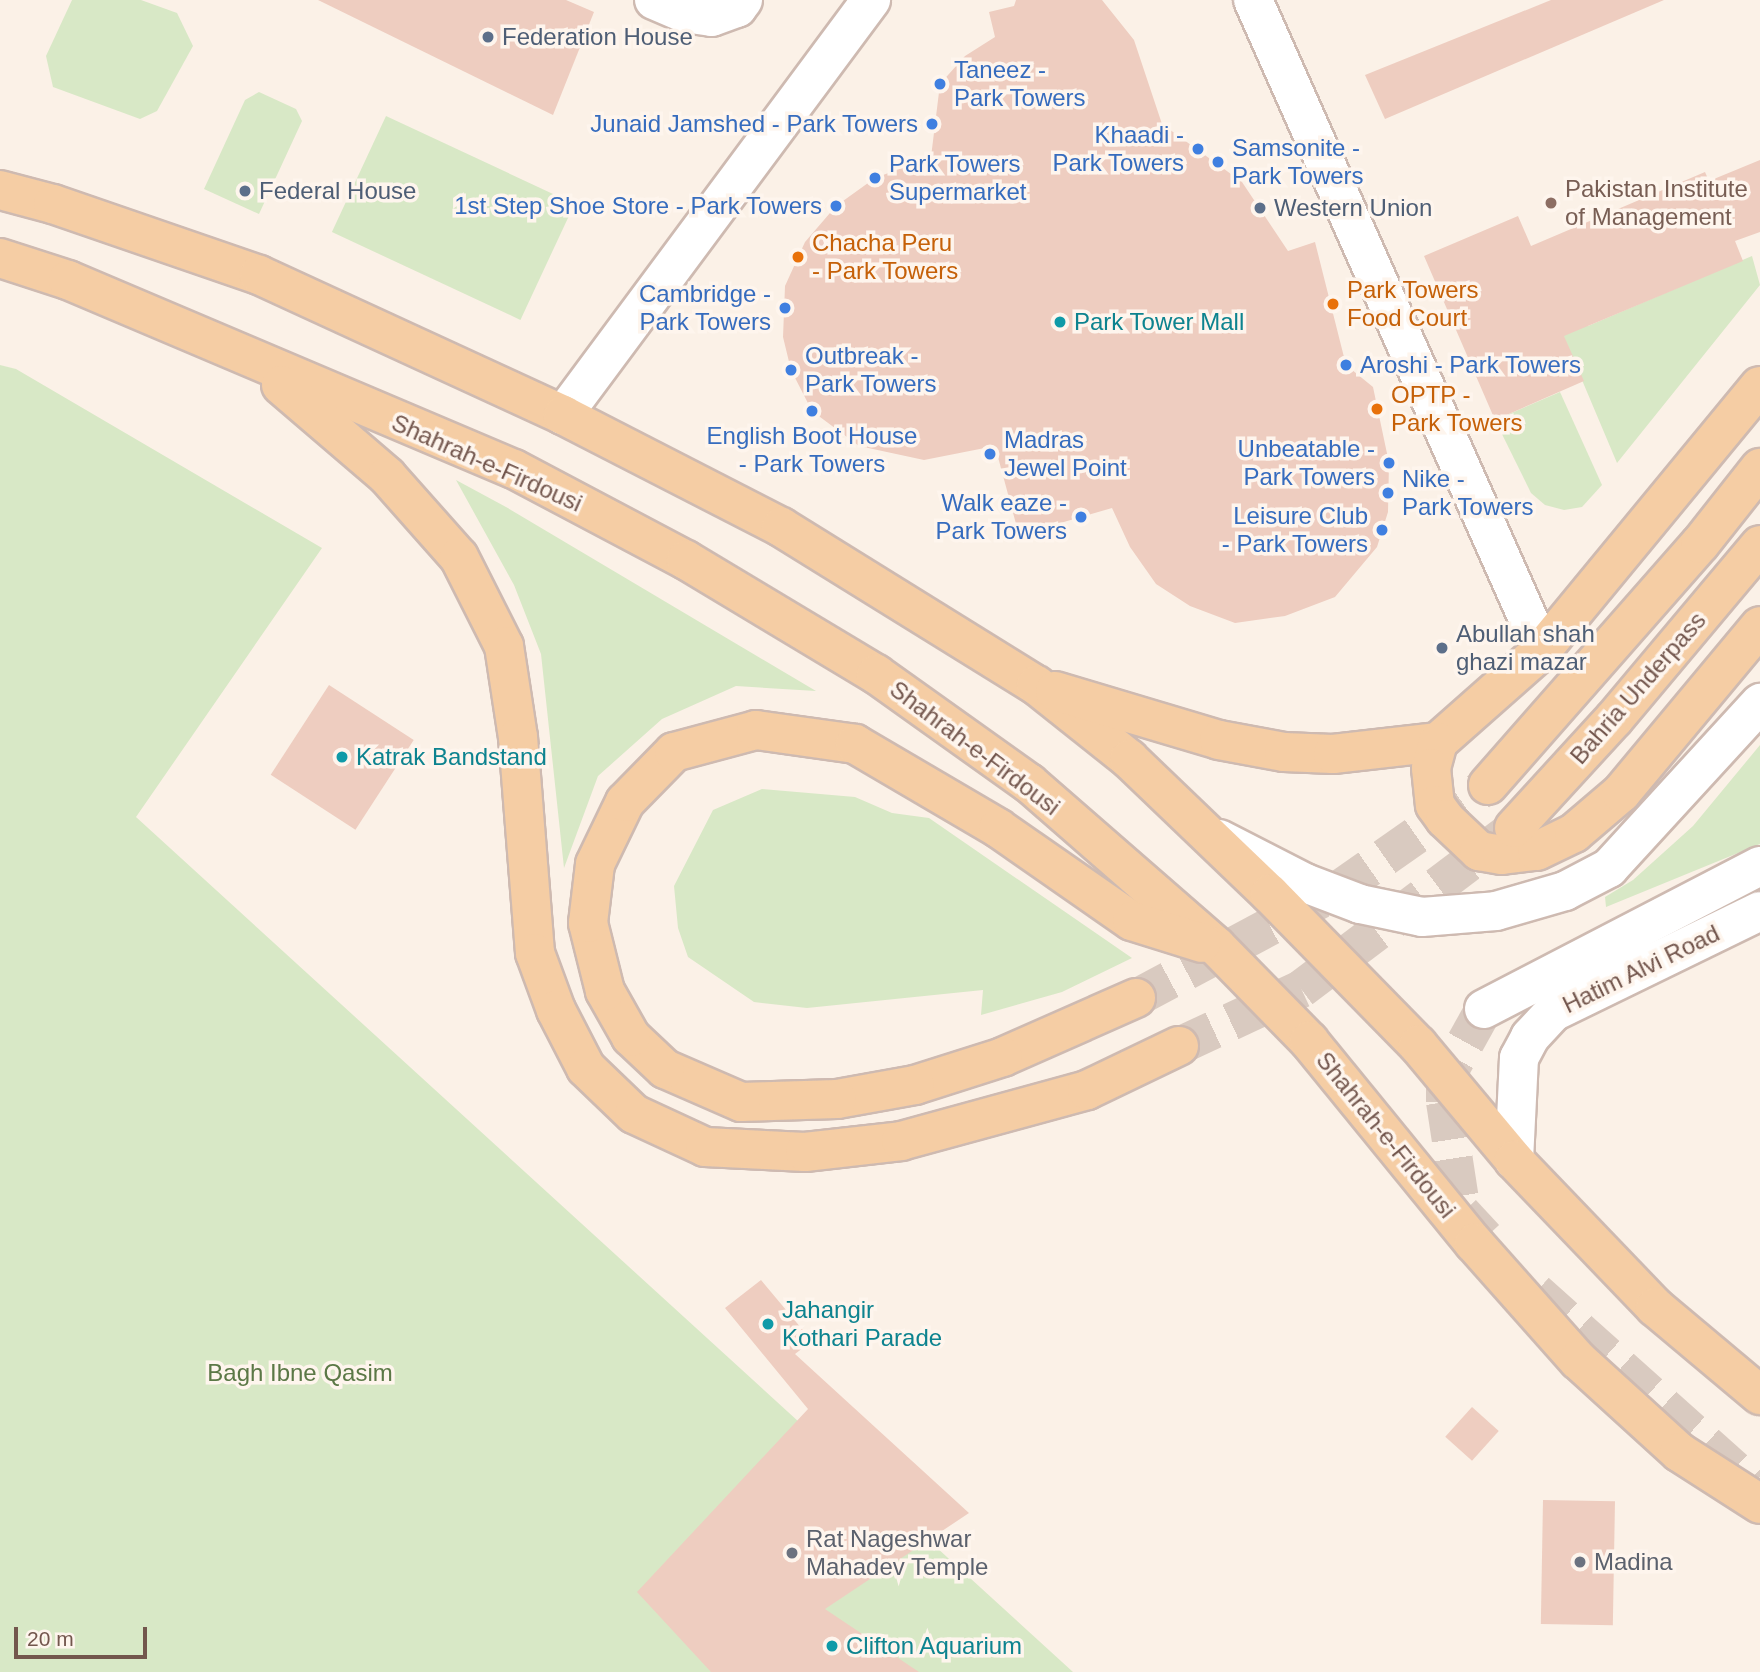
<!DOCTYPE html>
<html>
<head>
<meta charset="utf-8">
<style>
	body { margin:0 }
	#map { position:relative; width:1760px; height:1672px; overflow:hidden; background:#fbf1e7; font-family:Arial,sans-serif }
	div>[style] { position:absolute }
	.green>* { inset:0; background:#d8e8c6; transform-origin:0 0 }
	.building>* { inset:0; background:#eecdc0; transform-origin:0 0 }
	.minor-tunnel>* { height:38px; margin-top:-19px; transform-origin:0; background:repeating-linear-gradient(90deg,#d9cac0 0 38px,transparent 0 57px) }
	.major-tunnel>* { height:38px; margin-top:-19px; transform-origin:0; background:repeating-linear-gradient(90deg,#d9cac0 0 38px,transparent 0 57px) }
	.roads { filter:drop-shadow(2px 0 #cebab1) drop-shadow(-2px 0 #cebab1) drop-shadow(0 2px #cebab1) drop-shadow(0 -2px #cebab1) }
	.minor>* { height:38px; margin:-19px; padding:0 19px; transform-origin:19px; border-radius:19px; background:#fff }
	.major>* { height:38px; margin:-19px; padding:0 19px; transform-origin:19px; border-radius:19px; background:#f5cda4 }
	.dots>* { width:19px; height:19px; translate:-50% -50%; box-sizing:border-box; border:4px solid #fef5ed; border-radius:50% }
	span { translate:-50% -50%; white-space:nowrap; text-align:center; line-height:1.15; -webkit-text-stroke:7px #fef5ed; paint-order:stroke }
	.service-label { font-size:24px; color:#4e5e75 }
	.left { translate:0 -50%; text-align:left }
	.shop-label { font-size:24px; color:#366cbe }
	.right { translate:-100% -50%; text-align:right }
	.education-label { font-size:24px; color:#785e54 }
	.food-label { font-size:24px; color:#c56008 }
	.culture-label { font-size:24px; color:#0d838f }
	.street-label { font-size:24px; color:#73564d }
	.park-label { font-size:24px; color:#5b7846 }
	.worship-label { font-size:24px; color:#5b616d }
	.scale { position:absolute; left:14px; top:1627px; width:133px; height:32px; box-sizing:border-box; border:4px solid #73564d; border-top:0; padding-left:9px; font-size:21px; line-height:24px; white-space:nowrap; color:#73564d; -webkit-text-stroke:5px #fef5ed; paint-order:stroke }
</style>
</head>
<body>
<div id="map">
	<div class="green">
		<div style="clip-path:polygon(72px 0,141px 0,177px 13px,193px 46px,157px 111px,140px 119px,53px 87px,46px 56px)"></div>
		<div style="clip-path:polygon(259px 92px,296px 109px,302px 121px,259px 214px,204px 189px,245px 100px)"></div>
		<div style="left:386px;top:116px;width:208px;height:128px;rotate:25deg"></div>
		<div style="clip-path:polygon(1752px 256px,1760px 285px,1617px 463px,1552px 309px,1588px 326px)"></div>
		<div style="clip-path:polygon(0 365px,16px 369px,322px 548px,136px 817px,1073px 1672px,0 1672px)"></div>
		<div style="clip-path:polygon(1560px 392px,1602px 485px,1582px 507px,1564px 510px,1545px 505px,1531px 493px,1495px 420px)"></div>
		<div style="clip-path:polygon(456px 480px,506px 507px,816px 691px,736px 686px,662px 719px,598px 776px,564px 868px,541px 654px,514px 585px)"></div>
		<div style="clip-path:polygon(1760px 745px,1760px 844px,1606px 907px,1605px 897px,1633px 880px,1693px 826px)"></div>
		<div style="clip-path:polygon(762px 789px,855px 797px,892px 813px,929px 818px,1132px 958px,1062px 992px,981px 1015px,983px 990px,807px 1008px,754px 1002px,688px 957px,678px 928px,674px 886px,713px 810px)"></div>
	</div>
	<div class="building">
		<div style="clip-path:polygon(318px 0,566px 0,594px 12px,553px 115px)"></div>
		<div style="clip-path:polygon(1016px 0,1102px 0,1134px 40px,1162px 124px,1242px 182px,1288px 251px,1315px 242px,1346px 365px,1373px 387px,1389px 463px,1388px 512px,1377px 547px,1335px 597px,1285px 616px,1235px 623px,1190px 606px,1156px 584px,1130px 547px,1112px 508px,1019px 535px,995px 446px,924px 460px,859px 446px,812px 411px,791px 370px,783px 337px,785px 286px,805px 242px,836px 206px,875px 178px,931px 157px,940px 84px,965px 56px,995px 37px,989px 12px,1014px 6px)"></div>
		<div style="clip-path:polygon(1551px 0,1664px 0,1385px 119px,1365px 75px)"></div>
		<div style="clip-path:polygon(1760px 160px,1760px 232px,1735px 241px,1743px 261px,1564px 336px,1584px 381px,1495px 420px,1424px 256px,1518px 216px,1531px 246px,1705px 172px,1709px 181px)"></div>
		<div style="left:329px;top:685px;width:101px;height:107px;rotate:33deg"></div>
		<div style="clip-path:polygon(761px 1280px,812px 1341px,795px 1354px,969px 1513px,825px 1609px,919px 1672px,711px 1672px,637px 1592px,808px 1409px,725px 1308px)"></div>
		<div style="left:1472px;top:1407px;width:36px;height:40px;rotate:42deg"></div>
		<div style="left:1543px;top:1500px;width:72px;height:124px;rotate:1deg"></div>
	</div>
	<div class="minor-tunnel">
		<div style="left:1484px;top:1009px;width:80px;rotate:119.1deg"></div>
		<div style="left:1445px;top:1079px;width:23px;rotate:90deg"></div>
		<div style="left:1445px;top:1102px;width:112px;rotate:81.3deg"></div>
		<div style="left:1462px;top:1213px;width:34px;rotate:47deg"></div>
		<div style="left:1536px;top:1292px;width:290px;rotate:41.8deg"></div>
	</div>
	<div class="major-tunnel">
		<div style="left:1136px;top:998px;width:229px;rotate:-28.1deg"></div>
		<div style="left:1338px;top:890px;width:183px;rotate:-35deg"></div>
		<div style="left:1179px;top:1046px;width:135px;rotate:-25deg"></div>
		<div style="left:1301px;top:989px;width:258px;rotate:-37deg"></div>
	</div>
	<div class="roads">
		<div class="minor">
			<div style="left:654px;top:0;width:33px;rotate:23deg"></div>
			<div style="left:684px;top:13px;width:28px;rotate:8deg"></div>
			<div style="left:712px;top:17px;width:27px;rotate:-20deg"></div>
			<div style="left:737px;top:8px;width:10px;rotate:-53deg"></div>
			<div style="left:1253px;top:0;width:711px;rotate:66.03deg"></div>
			<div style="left:563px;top:415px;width:517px;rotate:-53.42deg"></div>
			<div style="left:1219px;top:839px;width:97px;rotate:27.1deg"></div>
			<div style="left:1305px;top:883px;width:59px;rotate:20.9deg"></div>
			<div style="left:1360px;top:904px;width:63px;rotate:11.8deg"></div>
			<div style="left:1422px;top:917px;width:74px;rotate:-4.6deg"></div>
			<div style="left:1496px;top:911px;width:72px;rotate:-16.2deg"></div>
			<div style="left:1565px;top:891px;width:50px;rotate:-27.6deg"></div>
			<div style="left:1609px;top:868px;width:224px;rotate:-47.5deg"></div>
			<div style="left:1484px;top:1009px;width:311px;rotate:-27.4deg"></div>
			<div style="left:1514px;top:1160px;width:102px;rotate:-87.2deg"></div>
			<div style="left:1519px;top:1058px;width:24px;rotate:-62deg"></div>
			<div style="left:1530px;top:1037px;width:34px;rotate:-47deg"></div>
			<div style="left:1553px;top:1012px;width:230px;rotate:-26deg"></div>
		</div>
		<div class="major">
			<div style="left:0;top:190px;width:55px;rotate:14.8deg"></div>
			<div style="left:53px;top:204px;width:218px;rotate:19deg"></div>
			<div style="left:259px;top:275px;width:335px;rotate:24.7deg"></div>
			<div style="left:563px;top:415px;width:245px;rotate:27.2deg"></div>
			<div style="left:781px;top:527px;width:300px;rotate:31.8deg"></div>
			<div style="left:1036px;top:685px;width:119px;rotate:38.5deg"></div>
			<div style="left:1129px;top:759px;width:195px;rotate:43.8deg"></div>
			<div style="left:1270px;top:894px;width:211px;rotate:45.6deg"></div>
			<div style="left:1418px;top:1045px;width:150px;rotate:50.1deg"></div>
			<div style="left:1514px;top:1160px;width:204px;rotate:46.2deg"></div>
			<div style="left:1655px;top:1307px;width:137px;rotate:40deg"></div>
			<div style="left:0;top:258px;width:71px;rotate:17.9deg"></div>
			<div style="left:68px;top:280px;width:484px;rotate:23deg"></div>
			<div style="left:514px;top:469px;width:195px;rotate:27.9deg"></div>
			<div style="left:686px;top:560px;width:222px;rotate:31deg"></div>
			<div style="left:876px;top:674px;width:188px;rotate:35.5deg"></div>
			<div style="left:1029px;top:783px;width:249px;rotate:41.1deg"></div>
			<div style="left:1217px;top:947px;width:132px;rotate:45.6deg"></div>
			<div style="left:1309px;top:1041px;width:261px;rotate:50.8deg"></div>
			<div style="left:1474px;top:1243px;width:157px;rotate:48.4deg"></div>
			<div style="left:1578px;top:1360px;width:137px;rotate:42.3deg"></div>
			<div style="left:1679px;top:1452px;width:96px;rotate:32.7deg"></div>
			<div style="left:281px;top:385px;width:140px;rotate:40.6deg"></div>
			<div style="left:387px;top:476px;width:108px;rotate:48.4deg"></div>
			<div style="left:459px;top:557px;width:100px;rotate:63.2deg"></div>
			<div style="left:504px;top:646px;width:92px;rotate:81.3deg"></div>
			<div style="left:518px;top:737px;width:217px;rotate:85.5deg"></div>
			<div style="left:535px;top:953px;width:61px;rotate:69.8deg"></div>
			<div style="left:556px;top:1010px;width:65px;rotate:62.7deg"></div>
			<div style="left:586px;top:1068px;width:66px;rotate:43.8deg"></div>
			<div style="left:634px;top:1114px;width:78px;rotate:24.9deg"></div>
			<div style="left:705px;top:1147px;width:100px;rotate:2.9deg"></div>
			<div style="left:805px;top:1152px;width:97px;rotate:-6.5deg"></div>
			<div style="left:901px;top:1141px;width:193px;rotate:-15.3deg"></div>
			<div style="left:1087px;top:1090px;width:102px;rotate:-25.6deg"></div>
			<div style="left:1055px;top:691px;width:171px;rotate:16.6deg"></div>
			<div style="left:1219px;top:740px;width:66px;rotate:10.5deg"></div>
			<div style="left:1284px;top:752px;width:49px;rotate:2.3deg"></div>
			<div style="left:1333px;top:754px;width:106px;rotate:-6.5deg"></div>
			<div style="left:1438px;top:742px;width:139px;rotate:-41.5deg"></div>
			<div style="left:1542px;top:650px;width:342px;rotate:-50.5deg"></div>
			<div style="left:1438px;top:742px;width:27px;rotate:105deg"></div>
			<div style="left:1431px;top:768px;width:37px;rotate:84deg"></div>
			<div style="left:1435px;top:805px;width:17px;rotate:54deg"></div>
			<div style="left:1445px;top:819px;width:47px;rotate:43.3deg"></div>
			<div style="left:1479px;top:851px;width:23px;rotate:10deg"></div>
			<div style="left:1502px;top:855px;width:35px;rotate:-7deg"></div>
			<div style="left:1537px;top:851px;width:41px;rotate:-25.9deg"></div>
			<div style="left:1574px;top:833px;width:62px;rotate:-40.4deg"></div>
			<div style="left:1621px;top:793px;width:217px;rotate:-50.2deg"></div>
			<div style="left:1488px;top:785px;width:321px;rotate:-48.7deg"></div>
			<div style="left:1700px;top:544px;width:97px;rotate:-51.7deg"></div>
			<div style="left:1514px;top:828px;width:148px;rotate:-47.5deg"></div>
			<div style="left:1614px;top:719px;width:227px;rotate:-50deg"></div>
			<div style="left:1136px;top:998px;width:145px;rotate:156.1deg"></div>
			<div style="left:1003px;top:1057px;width:92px;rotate:162.3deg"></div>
			<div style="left:915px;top:1085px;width:79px;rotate:169.8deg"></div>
			<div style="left:837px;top:1099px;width:96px;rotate:178.2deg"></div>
			<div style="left:741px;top:1102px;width:83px;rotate:-156.5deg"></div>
			<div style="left:665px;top:1069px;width:47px;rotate:-136.7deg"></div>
			<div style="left:631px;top:1037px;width:53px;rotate:-119.5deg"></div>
			<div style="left:605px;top:991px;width:70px;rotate:-104deg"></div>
			<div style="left:588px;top:923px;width:59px;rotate:-83.2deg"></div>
			<div style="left:595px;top:864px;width:69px;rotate:-64.2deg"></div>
			<div style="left:625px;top:802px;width:70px;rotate:-45.6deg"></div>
			<div style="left:674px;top:752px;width:85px;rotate:-15deg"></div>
			<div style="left:756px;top:730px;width:100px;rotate:8deg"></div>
			<div style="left:855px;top:744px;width:166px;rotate:30.4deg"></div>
			<div style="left:998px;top:828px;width:163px;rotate:34.8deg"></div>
			<div style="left:1132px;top:921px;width:73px;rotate:17.4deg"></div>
		</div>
	</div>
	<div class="dots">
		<div style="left:488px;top:37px;background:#5c6f8a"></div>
		<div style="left:940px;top:84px;background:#3f7fe0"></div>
		<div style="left:932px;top:124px;background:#3f7fe0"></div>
		<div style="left:1198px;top:149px;background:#3f7fe0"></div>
		<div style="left:1218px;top:162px;background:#3f7fe0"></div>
		<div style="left:875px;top:178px;background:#3f7fe0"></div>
		<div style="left:245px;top:191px;background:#5c6f8a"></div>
		<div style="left:1551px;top:203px;background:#8d6e63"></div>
		<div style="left:836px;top:206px;background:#3f7fe0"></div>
		<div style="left:1260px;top:208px;background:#5c6f8a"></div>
		<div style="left:798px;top:257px;background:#e8710a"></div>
		<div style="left:1333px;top:304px;background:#e8710a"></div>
		<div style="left:785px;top:308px;background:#3f7fe0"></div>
		<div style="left:1060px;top:322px;background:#0f9aa8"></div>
		<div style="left:1346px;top:365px;background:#3f7fe0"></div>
		<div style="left:791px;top:370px;background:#3f7fe0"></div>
		<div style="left:1377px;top:409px;background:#e8710a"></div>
		<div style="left:812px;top:411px;background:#3f7fe0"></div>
		<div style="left:990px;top:454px;background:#3f7fe0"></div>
		<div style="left:1389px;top:463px;background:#3f7fe0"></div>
		<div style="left:1388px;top:493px;background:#3f7fe0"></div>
		<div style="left:1081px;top:517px;background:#3f7fe0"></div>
		<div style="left:1382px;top:530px;background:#3f7fe0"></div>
		<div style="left:1442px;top:648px;background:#5c6f8a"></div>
		<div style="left:342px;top:757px;background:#0f9aa8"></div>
		<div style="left:768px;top:1324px;background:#0f9aa8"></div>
		<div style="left:792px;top:1553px;background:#6b7280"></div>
		<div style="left:1580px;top:1562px;background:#6b7280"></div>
		<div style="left:832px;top:1646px;background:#0f9aa8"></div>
	</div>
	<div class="service-label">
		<span class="left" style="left:502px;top:37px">Federation House</span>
		<span class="left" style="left:259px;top:191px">Federal House</span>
		<span class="left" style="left:1274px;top:208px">Western Union</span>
		<span class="left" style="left:1456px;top:648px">Abullah shah<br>ghazi mazar</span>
	</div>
	<div class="shop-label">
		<span class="left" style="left:954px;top:84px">Taneez -<br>Park Towers</span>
		<span class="right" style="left:918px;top:124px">Junaid Jamshed - Park Towers</span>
		<span class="right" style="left:1184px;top:149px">Khaadi -<br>Park Towers</span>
		<span class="left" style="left:1232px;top:162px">Samsonite -<br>Park Towers</span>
		<span class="left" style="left:889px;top:178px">Park Towers<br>Supermarket</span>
		<span class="right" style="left:822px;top:206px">1st Step Shoe Store - Park Towers</span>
		<span class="right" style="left:771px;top:308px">Cambridge -<br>Park Towers</span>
		<span class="left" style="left:805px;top:370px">Outbreak -<br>Park Towers</span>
		<span class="left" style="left:1360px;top:365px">Aroshi - Park Towers</span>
		<span style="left:812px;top:450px">English Boot House<br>- Park Towers</span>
		<span class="left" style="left:1004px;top:454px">Madras<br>Jewel Point</span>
		<span class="right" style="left:1375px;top:463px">Unbeatable -<br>Park Towers</span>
		<span class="left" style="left:1402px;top:493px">Nike -<br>Park Towers</span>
		<span class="right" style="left:1067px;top:517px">Walk eaze -<br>Park Towers</span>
		<span class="right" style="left:1368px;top:530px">Leisure Club<br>- Park Towers</span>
	</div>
	<div class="education-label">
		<span class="left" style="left:1565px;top:203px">Pakistan Institute<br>of Management</span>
	</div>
	<div class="food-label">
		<span class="left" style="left:812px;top:257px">Chacha Peru<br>- Park Towers</span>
		<span class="left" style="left:1347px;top:304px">Park Towers<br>Food Court</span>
		<span class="left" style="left:1391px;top:409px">OPTP -<br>Park Towers</span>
	</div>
	<div class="culture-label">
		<span class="left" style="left:1074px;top:322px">Park Tower Mall</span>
		<span class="left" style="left:356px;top:757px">Katrak Bandstand</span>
		<span class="left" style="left:782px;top:1324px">Jahangir<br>Kothari Parade</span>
		<span class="left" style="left:846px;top:1646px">Clifton Aquarium</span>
	</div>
	<div class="street-label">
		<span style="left:487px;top:463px;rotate:24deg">Shahrah-e-Firdousi</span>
		<span style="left:1638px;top:688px;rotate:-49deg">Bahria Underpass</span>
		<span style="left:975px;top:748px;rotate:37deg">Shahrah-e-Firdousi</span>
		<span style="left:1641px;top:969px;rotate:-26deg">Hatim Alvi Road</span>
		<span style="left:1386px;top:1135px;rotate:51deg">Shahrah-e-Firdousi</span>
	</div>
	<div class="park-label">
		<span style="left:300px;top:1373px">Bagh Ibne Qasim</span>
	</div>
	<div class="worship-label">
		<span class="left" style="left:806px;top:1553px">Rat Nageshwar<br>Mahadev Temple</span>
		<span class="left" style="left:1594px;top:1562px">Madina</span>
	</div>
	<div class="scale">20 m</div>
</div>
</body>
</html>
